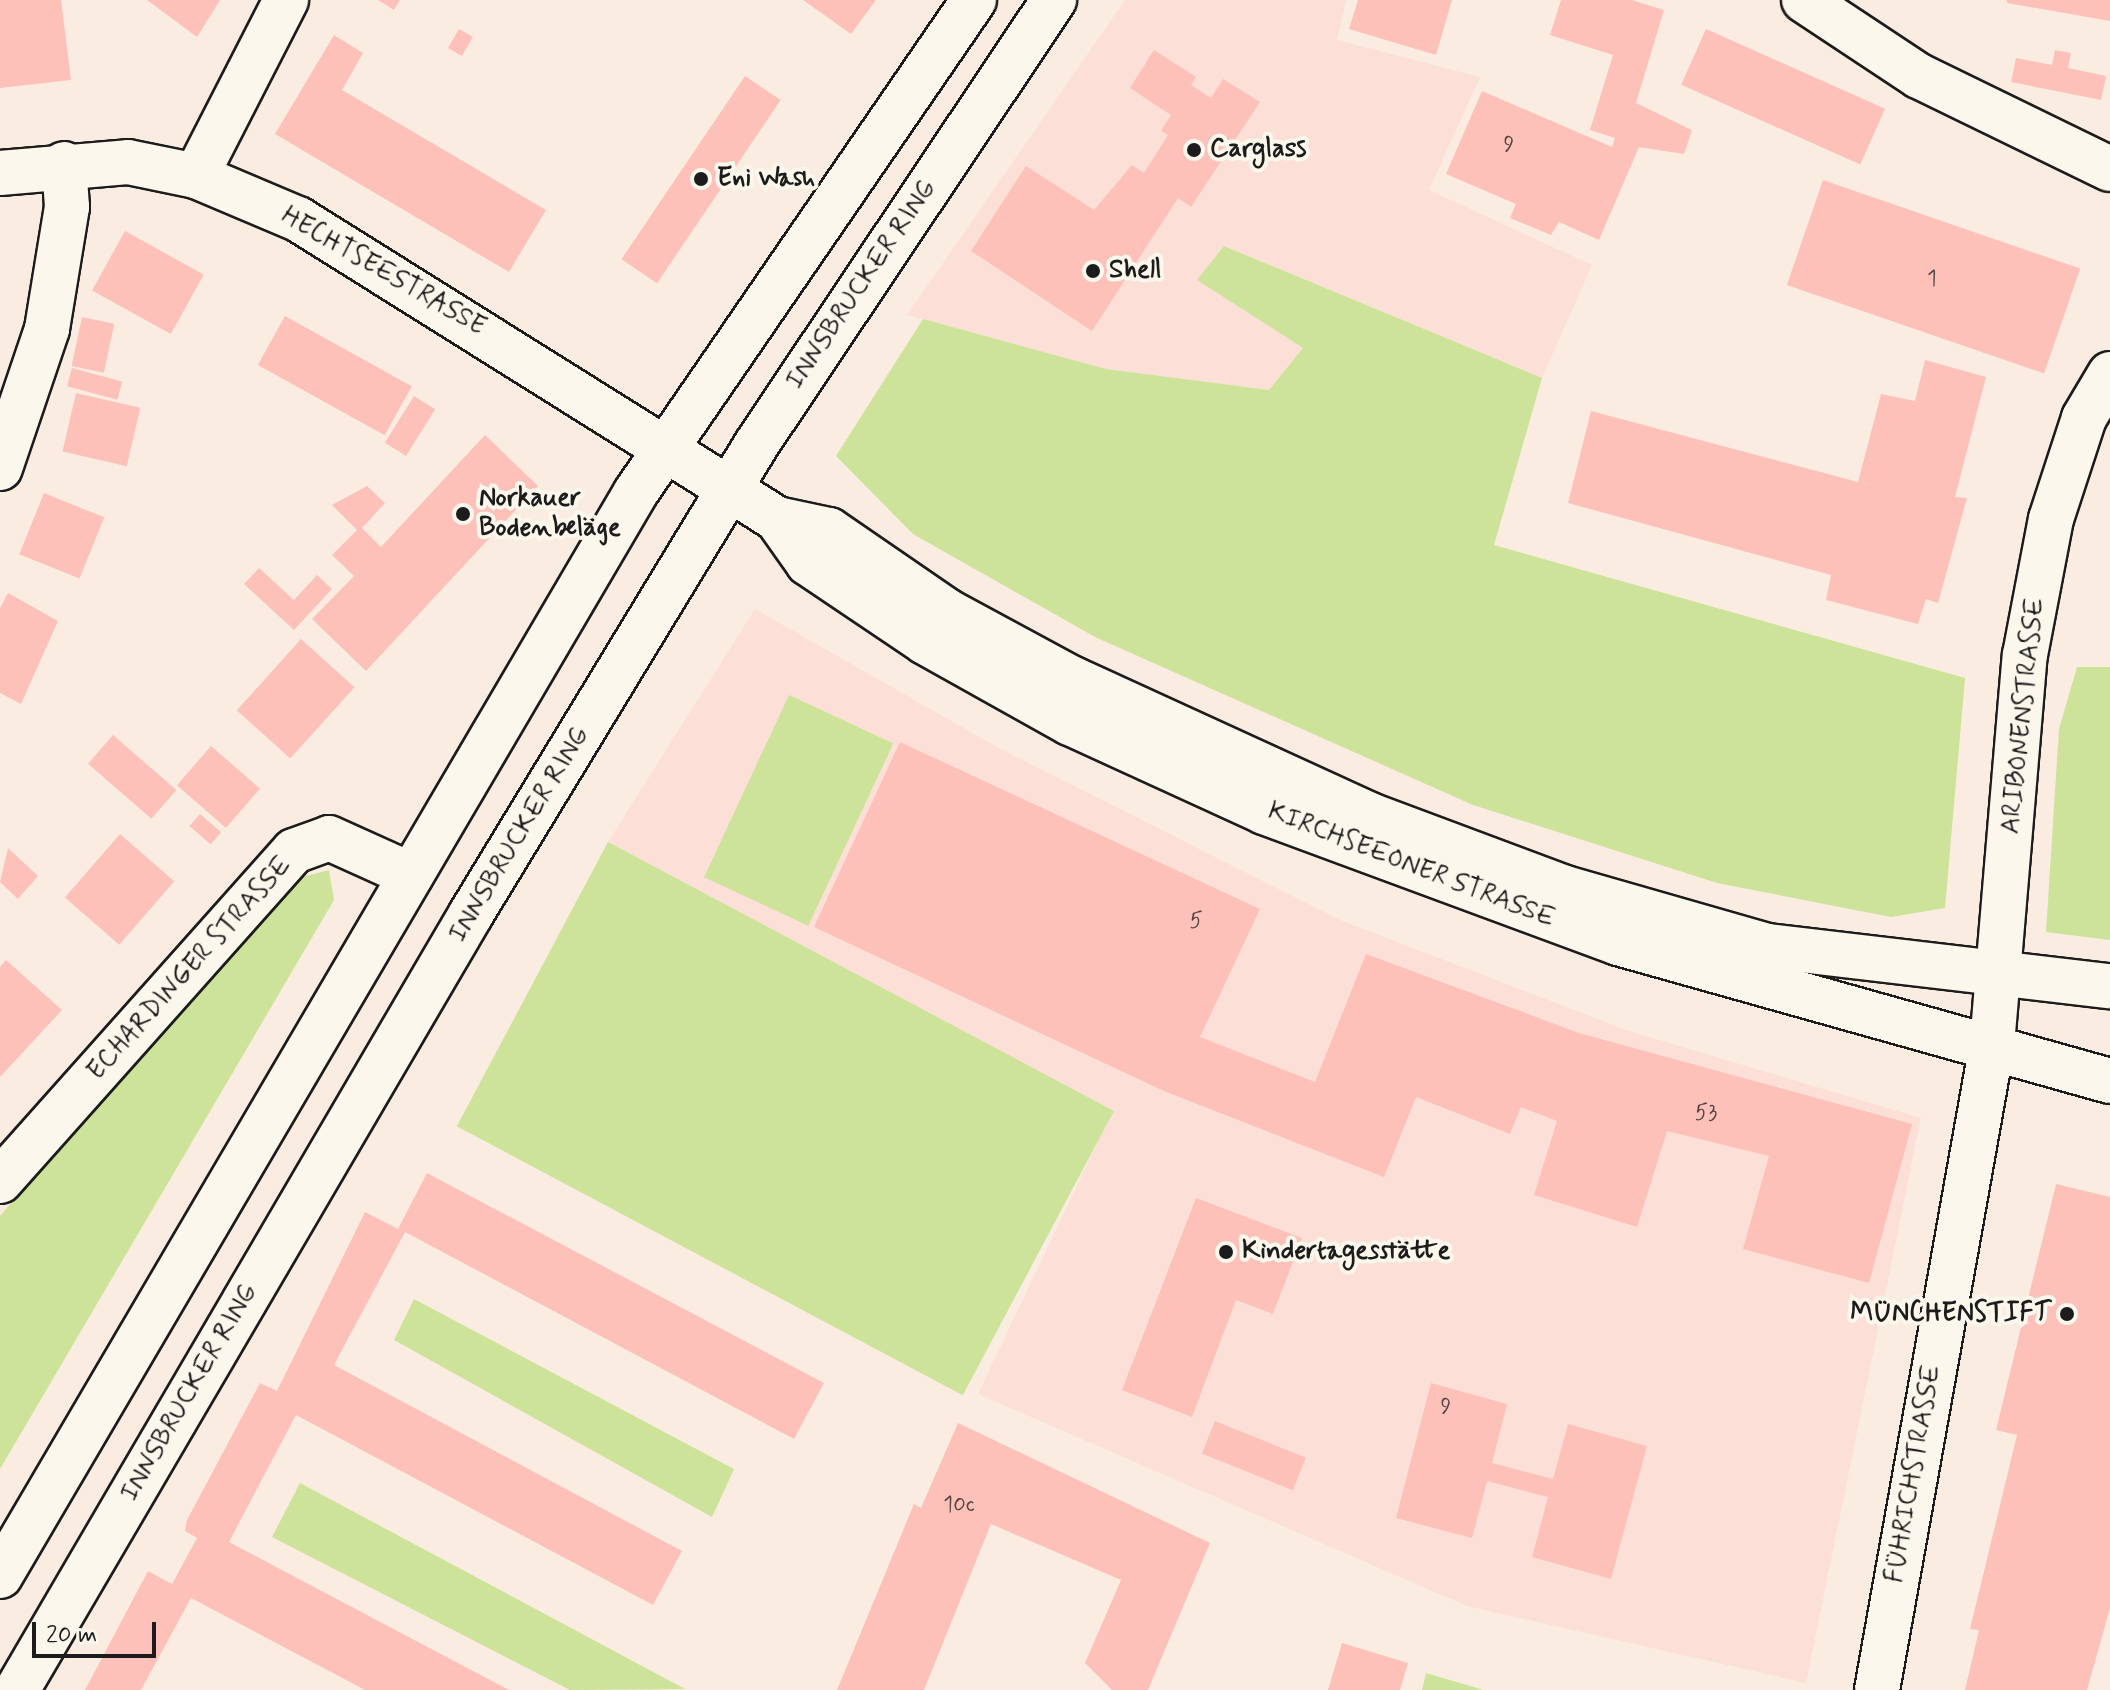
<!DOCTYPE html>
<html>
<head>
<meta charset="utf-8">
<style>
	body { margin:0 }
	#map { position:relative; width:2110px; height:1690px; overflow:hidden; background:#fbece2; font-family:Mynerve,sans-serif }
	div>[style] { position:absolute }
	.built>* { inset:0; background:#fcdfd6 }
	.green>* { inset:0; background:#cce399; transform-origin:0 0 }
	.building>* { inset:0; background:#fdc1b9; transform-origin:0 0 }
	.roads { filter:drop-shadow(2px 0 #1c1c1c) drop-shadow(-2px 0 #1c1c1c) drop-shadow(0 2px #1c1c1c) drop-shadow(0 -2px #1c1c1c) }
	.minor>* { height:44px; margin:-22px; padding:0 22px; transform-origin:22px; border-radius:22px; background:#fbf7ec }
	.major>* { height:44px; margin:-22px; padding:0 22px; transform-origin:22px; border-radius:22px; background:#fbf7ec }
	.dots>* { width:22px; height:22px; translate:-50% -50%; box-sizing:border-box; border:4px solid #fbf7ec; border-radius:50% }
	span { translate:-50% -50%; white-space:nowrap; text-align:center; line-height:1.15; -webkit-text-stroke:8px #fbf7ec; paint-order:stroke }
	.number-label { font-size:22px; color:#544543 }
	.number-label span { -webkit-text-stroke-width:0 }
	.poi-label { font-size:26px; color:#1c1c1c; font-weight:700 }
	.left { translate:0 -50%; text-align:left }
	.right { translate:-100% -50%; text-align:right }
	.street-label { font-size:26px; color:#1c1c1c }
	.scale { position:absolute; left:32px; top:1622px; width:124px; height:36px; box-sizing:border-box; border:4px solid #1c1c1c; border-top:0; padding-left:10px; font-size:24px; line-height:28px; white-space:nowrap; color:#1c1c1c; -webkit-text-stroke:6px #fbf7ec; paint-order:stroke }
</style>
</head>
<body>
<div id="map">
	<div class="built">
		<div style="clip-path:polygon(1125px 0,1346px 0,1337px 40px,1480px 77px,1429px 190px,1592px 265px,1542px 378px,1225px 246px,1198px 280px,1303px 348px,1269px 390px,1106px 369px,907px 315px)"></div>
		<div style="clip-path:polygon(755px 609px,997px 747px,1340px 920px,1629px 1031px,1921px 1118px,1806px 1683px,1467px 1606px,978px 1394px,1112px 1112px,608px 842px)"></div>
	</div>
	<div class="green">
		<div style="clip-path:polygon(1224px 246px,1542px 378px,1494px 545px,1965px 678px,1945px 908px,1891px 917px,1717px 883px,1473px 805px,1095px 637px,913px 534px,836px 456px,923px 319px,1106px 369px,1269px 390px,1303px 348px,1197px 280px)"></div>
		<div style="clip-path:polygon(2077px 667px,2110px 667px,2110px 940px,2046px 932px,2059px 729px)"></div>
		<div style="left:789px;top:695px;width:115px;height:201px;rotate:25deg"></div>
		<div style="left:608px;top:842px;width:573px;height:322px;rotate:28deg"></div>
		<div style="clip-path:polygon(329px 870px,334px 900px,0 1469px,0 1216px,286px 881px)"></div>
		<div style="clip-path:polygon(414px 1299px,734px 1469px,712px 1517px,394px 1340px)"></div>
		<div style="clip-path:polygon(300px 1483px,685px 1689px,570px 1690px,272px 1537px)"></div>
		<div style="clip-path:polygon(1426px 1673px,1484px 1690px,1422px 1690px)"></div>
	</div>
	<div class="building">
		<div style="clip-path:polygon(0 0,61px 0,71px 80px,0 88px)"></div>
		<div style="clip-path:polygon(147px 0,220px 0,197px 37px)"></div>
		<div style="clip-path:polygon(378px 0,400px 0,394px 10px)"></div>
		<div style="clip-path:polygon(803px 0,876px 0,851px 34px)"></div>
		<div style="clip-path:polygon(1358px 0,1452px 0,1436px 55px,1349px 29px)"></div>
		<div style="clip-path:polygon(1561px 0,1632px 0,1664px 10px,1636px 103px,1692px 130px,1684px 154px,1639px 147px,1599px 240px,1559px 222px,1551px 235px,1510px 218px,1516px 204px,1446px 174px,1482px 91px,1612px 147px,1615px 138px,1590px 130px,1613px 55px,1550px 35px)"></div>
		<div style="clip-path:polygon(2110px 0,2110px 21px,2007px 3px,2007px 0)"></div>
		<div style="left:459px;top:29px;width:16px;height:22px;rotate:30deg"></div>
		<div style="left:1706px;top:29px;width:196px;height:61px;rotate:24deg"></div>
		<div style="clip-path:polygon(334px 35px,363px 53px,342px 90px,546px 210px,509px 272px,275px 134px)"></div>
		<div style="clip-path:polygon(1154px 50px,1196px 77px,1191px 85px,1211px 98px,1223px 79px,1260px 102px,1191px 207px,1178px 198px,1092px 331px,971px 251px,1026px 166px,1094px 210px,1132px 165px,1144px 173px,1168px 135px,1161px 131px,1171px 115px,1130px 88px)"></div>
		<div style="clip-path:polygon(2055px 50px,2071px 53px,2068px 68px,2106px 76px,2101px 100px,2011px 82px,2016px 58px,2052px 65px)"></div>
		<div style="left:745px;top:76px;width:43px;height:221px;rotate:34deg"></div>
		<div style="left:1823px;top:180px;width:272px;height:111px;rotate:19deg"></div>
		<div style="left:125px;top:231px;width:90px;height:68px;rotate:29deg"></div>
		<div style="left:285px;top:316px;width:145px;height:56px;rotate:29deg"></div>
		<div style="left:82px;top:317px;width:33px;height:50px;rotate:12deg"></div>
		<div style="clip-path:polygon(1925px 360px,1986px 377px,1955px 497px,1967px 498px,1938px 603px,1926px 599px,1918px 624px,1826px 600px,1831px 575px,1568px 503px,1591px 411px,1858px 482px,1881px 394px,1915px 401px)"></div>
		<div style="left:72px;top:368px;width:52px;height:19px;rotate:15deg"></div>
		<div style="left:76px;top:393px;width:66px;height:60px;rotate:13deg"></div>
		<div style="left:414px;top:396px;width:25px;height:55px;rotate:32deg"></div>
		<div style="clip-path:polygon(485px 435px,538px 486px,366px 671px,312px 619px,354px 576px,332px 555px,357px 530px,332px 505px,367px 486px,385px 503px,362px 528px,381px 547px)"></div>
		<div style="left:44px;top:493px;width:65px;height:66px;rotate:22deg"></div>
		<div style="clip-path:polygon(259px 568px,294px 600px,317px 575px,332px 589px,294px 630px,244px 584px)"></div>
		<div style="clip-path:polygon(8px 593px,58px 621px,21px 704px,0 693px,0 608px)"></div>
		<div style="left:301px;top:639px;width:72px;height:96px;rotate:42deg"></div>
		<div style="left:113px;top:735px;width:84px;height:38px;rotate:41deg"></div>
		<div style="clip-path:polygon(900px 742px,1260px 909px,1200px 1037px,1315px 1082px,1366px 954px,1579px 1033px,1912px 1124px,1869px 1283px,1743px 1249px,1769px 1156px,1667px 1131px,1637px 1227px,1534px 1195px,1557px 1121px,1521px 1107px,1510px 1134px,1416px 1097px,1384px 1177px,1164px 1091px,814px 927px)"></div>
		<div style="left:211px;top:746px;width:65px;height:52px;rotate:41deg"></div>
		<div style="left:200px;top:814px;width:28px;height:16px;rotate:41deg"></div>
		<div style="left:120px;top:834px;width:72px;height:84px;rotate:41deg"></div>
		<div style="clip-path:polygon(8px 848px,38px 876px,18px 899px,0 882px)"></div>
		<div style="clip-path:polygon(6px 960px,62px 1010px,0 1077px,0 967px)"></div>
		<div style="clip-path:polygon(427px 1173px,824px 1383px,794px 1439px,405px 1232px,334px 1365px,682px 1551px,653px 1605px,296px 1415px,229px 1542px,509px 1690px,365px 1690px,191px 1598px,141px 1690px,85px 1690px,148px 1571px,172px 1584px,197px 1538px,185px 1531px,187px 1520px,260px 1383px,277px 1391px,365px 1212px,398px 1229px)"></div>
		<div style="clip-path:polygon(2056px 1184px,2110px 1197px,2110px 1608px,2087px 1690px,1965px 1690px,1979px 1630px,1970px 1629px,2017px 1435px,1996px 1430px)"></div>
		<div style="clip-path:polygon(1196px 1198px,1302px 1238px,1273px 1314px,1236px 1300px,1192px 1417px,1122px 1390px)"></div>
		<div style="clip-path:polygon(1431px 1383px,1507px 1404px,1492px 1463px,1553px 1479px,1568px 1424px,1647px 1446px,1611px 1579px,1532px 1557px,1548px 1497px,1487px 1481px,1472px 1538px,1396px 1518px)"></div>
		<div style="left:1215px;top:1421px;width:98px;height:35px;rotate:22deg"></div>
		<div style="clip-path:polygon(958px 1423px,1210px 1543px,1148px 1690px,1112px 1690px,1085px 1663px,1121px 1580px,991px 1524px,924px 1690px,837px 1690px,914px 1504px,921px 1508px)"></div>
		<div style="clip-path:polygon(1342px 1643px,1408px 1663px,1400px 1690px,1328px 1690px)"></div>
	</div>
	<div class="roads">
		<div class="minor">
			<div style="left:1804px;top:0;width:138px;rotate:33.5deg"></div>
			<div style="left:1919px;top:76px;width:212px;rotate:26deg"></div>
			<div style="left:0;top:173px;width:128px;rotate:-4.9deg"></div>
			<div style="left:128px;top:162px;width:69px;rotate:11.6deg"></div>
			<div style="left:196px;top:176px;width:111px;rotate:22.9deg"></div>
			<div style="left:298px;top:219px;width:565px;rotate:32.06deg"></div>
			<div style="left:777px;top:519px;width:53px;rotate:11.9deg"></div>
			<div style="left:829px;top:530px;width:143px;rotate:34.5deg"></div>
			<div style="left:947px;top:611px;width:143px;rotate:28.4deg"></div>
			<div style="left:1073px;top:679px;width:327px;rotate:24.6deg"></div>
			<div style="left:1370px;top:815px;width:208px;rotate:20.5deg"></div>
			<div style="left:1565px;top:888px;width:210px;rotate:16deg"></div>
			<div style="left:1767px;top:946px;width:345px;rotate:6.7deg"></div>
			<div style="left:196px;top:176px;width:198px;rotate:-62.9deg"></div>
			<div style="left:0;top:468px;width:147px;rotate:-71.3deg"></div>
			<div style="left:47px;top:329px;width:124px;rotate:-80.7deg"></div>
			<div style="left:67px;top:207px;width:43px;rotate:-94deg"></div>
			<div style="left:777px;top:519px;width:54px;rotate:54.8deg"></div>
			<div style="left:808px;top:563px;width:141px;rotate:34deg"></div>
			<div style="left:925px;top:642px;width:166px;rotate:29.2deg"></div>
			<div style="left:1070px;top:723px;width:213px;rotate:24.6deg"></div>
			<div style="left:1264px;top:812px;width:377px;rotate:20.3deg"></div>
			<div style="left:1618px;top:943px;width:511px;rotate:15.67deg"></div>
			<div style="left:0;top:1181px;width:442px;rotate:-48.3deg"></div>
			<div style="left:294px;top:851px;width:37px;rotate:-20deg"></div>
			<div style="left:329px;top:838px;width:90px;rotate:24.3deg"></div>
			<div style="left:1877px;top:1690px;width:655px;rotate:-79.89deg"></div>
			<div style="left:1992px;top:1045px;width:391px;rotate:-85.2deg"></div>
			<div style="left:2025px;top:655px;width:138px;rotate:-79.2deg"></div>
			<div style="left:2051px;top:519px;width:106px;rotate:-71.9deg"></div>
			<div style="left:2084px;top:418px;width:51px;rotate:-59.4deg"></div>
		</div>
		<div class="major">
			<div style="left:0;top:1576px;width:1257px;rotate:-59.6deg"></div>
			<div style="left:636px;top:492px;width:597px;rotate:-55.51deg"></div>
			<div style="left:17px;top:1690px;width:899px;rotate:-59.67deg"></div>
			<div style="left:471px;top:914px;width:549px;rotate:-58.71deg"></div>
			<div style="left:756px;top:445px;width:536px;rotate:-56.19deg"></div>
		</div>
	</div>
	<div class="dots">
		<div style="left:1194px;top:150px;background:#1c1c1c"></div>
		<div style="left:701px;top:179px;background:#1c1c1c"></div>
		<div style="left:1093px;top:271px;background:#1c1c1c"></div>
		<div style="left:463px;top:514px;background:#1c1c1c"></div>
		<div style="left:1226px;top:1252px;background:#1c1c1c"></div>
		<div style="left:2067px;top:1314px;background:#1c1c1c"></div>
	</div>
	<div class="number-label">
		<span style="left:1509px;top:146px">9</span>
		<span style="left:1932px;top:280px">1</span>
		<span style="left:1196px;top:922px">5</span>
		<span style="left:1706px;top:1114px">53</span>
		<span style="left:1446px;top:1408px">9</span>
		<span style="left:959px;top:1506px">10c</span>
	</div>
	<div class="poi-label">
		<span class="left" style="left:1210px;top:150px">Carglass</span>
		<span class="left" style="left:717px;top:179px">Eni Wash</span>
		<span class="left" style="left:1109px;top:271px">Shell</span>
		<span class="left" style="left:479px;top:514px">Norkauer<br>Bodenbeläge</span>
		<span class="left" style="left:1242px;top:1252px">Kindertagesstätte</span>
		<span class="right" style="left:2051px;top:1314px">MÜNCHENSTIFT</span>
	</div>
	<div class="street-label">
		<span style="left:383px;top:272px;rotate:30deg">HECHTSEESTRASSE</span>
		<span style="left:862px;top:285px;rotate:-56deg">INNSBRUCKER RING</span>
		<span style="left:2024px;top:716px;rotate:-84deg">ARIBONENSTRASSE</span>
		<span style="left:520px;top:835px;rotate:-59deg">INNSBRUCKER RING</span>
		<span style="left:1411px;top:866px;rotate:21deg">KIRCHSEEONER STRASSE</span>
		<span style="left:190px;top:969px;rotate:-48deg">ECHARDINGER STRASSE</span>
		<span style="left:190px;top:1393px;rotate:-60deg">INNSBRUCKER RING</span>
		<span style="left:1914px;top:1474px;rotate:-80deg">FÜHRICHSTRASSE</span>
	</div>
	<div class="scale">20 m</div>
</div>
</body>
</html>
